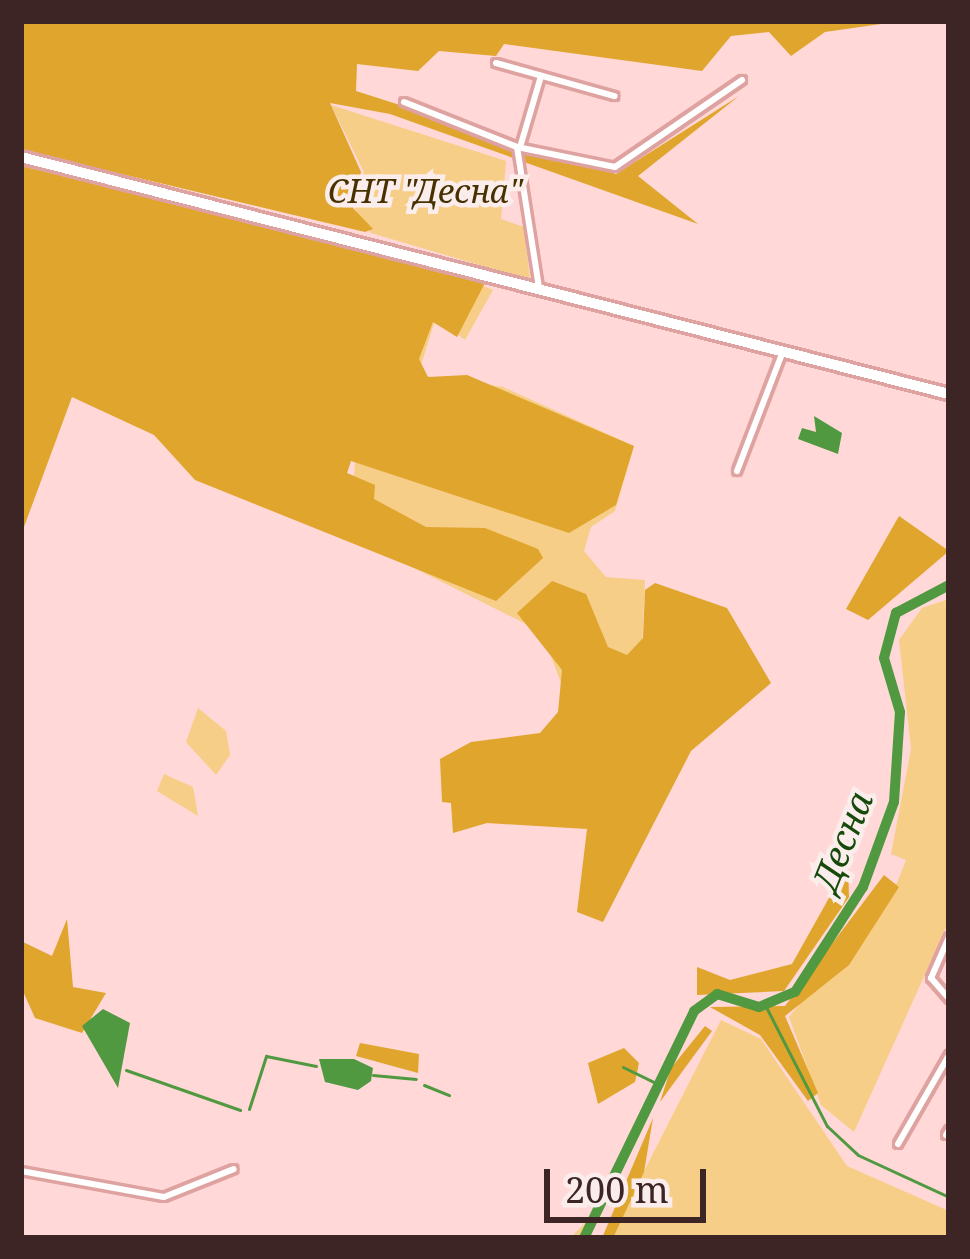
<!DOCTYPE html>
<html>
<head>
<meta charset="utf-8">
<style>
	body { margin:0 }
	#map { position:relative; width:970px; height:1259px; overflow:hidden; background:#ffd8d7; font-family:"Noto Serif",serif }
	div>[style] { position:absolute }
	.green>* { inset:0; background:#f7ce87 }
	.forest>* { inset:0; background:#e0a52c }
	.water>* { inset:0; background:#509941 }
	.stream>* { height:3px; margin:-1.5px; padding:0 1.5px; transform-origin:1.5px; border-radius:1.5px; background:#509941 }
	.river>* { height:10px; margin:-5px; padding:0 5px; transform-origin:5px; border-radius:5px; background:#509941 }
	.roads { filter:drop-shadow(3px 0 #dea2a0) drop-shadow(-3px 0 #dea2a0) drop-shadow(0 3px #dea2a0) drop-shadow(0 -3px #dea2a0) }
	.street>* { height:6px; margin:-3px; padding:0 3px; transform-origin:3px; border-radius:3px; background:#fff }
	.secondary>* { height:10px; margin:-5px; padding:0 5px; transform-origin:5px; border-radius:5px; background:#fff }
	span { translate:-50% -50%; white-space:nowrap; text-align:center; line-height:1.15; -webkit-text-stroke:9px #faedec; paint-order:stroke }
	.park-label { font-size:33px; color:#483100; font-style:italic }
	.water-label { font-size:36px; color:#17490b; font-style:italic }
	.frame { position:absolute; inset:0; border:24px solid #3c2524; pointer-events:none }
	.scale { position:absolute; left:544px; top:1169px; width:162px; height:54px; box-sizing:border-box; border:6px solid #3c2524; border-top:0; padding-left:15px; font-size:36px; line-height:42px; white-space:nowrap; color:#3c2524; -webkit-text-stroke:9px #faedec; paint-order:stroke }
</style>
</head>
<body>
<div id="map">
	<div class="green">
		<div style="clip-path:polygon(331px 105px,506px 161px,501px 219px,524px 227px,530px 280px,371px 233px,355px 209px,364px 172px)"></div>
		<div style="clip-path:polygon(393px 249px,493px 290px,465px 340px,436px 317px,418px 375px,503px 387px,634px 446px,615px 511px,591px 527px,584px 551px,606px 577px,645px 580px,642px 650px,570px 707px,542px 632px,350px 536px,357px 432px)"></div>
		<div style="clip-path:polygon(949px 599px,949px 921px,854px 1132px,821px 1105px,789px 1017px,897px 883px,906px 860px,891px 854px,911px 749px,899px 640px,922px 608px)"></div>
		<div style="clip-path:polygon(198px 708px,226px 731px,230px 755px,216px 775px,186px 742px)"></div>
		<div style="clip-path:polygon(164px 774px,193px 787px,198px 816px,157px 791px)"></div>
		<div style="clip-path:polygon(721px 1020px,761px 1039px,847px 1166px,949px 1211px,949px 1238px,610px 1238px)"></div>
		<div style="clip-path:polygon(647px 1119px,592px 1231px,570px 1238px,592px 1216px)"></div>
	</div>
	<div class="forest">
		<div style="clip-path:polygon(21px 21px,902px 21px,825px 32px,791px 56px,769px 32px,731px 36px,702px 71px,504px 44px,496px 56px,439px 51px,418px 71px,357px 64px,356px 91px,616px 174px,739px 96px,638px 176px,698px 224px,390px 114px,330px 103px,361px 172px,353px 208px,373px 229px,365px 232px,21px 150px)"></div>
		<div style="clip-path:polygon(21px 166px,487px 279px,457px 337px,433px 322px,419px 359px,428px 377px,467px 375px,634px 446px,616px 505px,569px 533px,351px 461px,347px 473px,375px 485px,374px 499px,426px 527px,485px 528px,538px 549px,543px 558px,496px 601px,195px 480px,154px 435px,72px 397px,21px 535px)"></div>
		<div style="clip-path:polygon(899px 516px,949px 551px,868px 620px,846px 609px)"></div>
		<div style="clip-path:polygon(552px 581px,586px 594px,608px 647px,627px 655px,643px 638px,645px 590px,655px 583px,727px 608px,771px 683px,691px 751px,603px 922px,577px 912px,587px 829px,487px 823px,453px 833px,451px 803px,442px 802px,440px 759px,471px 742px,540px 733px,558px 712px,562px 670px,517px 613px)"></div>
		<div style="clip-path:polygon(848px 864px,849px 897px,784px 991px,697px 995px,697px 967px,730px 980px,792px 964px)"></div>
		<div style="clip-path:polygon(884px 875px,899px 887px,849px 965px,785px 1016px,818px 1093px,808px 1101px,760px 1035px,710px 1007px,785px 1006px)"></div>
		<div style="clip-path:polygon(67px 919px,73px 987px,106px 993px,82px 1033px,35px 1018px,21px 987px,21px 941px,52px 956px)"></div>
		<div style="clip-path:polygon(705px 1026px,712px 1031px,660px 1102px,671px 1068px)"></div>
		<div style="clip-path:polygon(360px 1043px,419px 1054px,418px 1073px,356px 1056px)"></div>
		<div style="clip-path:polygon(624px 1048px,639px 1063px,635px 1082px,598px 1104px,588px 1063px)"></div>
		<div style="clip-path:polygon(653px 1118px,644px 1172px,613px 1238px,602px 1238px)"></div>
	</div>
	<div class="water">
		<div style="clip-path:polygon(814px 416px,842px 433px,838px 454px,798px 439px,802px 428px,816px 432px)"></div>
		<div style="clip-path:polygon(103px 1009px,130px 1023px,118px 1088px,82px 1026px)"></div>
		<div style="clip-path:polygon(319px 1059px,354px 1059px,373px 1068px,371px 1081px,358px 1090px,325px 1082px)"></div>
	</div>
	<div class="stream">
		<div style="left:765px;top:1005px;width:136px;rotate:62.9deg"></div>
		<div style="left:827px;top:1126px;width:42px;rotate:43.1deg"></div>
		<div style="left:858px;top:1155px;width:100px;rotate:24.8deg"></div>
		<div style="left:623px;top:1067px;width:39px;rotate:26deg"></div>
		<div style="left:126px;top:1070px;width:121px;rotate:19.3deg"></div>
		<div style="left:373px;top:1075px;width:43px;rotate:5.3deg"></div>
		<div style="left:424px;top:1085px;width:27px;rotate:22deg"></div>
		<div style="left:249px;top:1109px;width:56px;rotate:-72.2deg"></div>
		<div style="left:266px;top:1056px;width:51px;rotate:11.3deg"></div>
	</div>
	<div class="river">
		<div style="left:584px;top:1238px;width:252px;rotate:-64.1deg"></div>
		<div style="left:694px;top:1011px;width:29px;rotate:-36deg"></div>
		<div style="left:717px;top:994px;width:44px;rotate:17.2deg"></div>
		<div style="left:759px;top:1007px;width:39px;rotate:-23deg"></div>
		<div style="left:795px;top:992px;width:125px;rotate:-57.1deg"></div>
		<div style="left:863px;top:887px;width:90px;rotate:-70deg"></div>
		<div style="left:894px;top:802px;width:90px;rotate:-86.2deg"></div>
		<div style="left:900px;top:712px;width:56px;rotate:-106.5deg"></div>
		<div style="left:884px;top:658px;width:47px;rotate:-75.1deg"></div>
		<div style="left:896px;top:613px;width:60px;rotate:-27.8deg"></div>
	</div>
	<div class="roads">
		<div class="street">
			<div style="left:496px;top:63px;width:123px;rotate:15.6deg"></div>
			<div style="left:404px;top:102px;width:122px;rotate:21.7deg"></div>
			<div style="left:517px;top:147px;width:100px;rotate:11.5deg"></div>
			<div style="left:615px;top:167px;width:154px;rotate:-34.4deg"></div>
			<div style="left:521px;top:144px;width:71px;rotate:-73.6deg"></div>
			<div style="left:517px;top:147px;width:143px;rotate:81.1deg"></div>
			<div style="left:737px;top:471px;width:125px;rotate:-69deg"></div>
			<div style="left:949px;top:937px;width:45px;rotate:113.7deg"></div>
			<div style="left:931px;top:978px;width:28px;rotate:49deg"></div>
			<div style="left:946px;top:1135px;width:6px;rotate:-59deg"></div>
			<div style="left:898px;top:1144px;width:103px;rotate:-60.2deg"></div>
			<div style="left:21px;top:1171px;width:145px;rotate:10.3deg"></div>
			<div style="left:164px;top:1197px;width:75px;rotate:-21.8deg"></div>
		</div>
		<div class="secondary">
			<div style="left:21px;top:157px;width:958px;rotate:14.33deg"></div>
		</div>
	</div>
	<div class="park-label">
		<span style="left:425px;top:191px">СНТ "Десна"</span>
	</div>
	<div class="water-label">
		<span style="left:842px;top:841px;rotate:-68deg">Десна</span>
	</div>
	<div class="frame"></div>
	<div class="scale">200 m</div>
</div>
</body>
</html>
